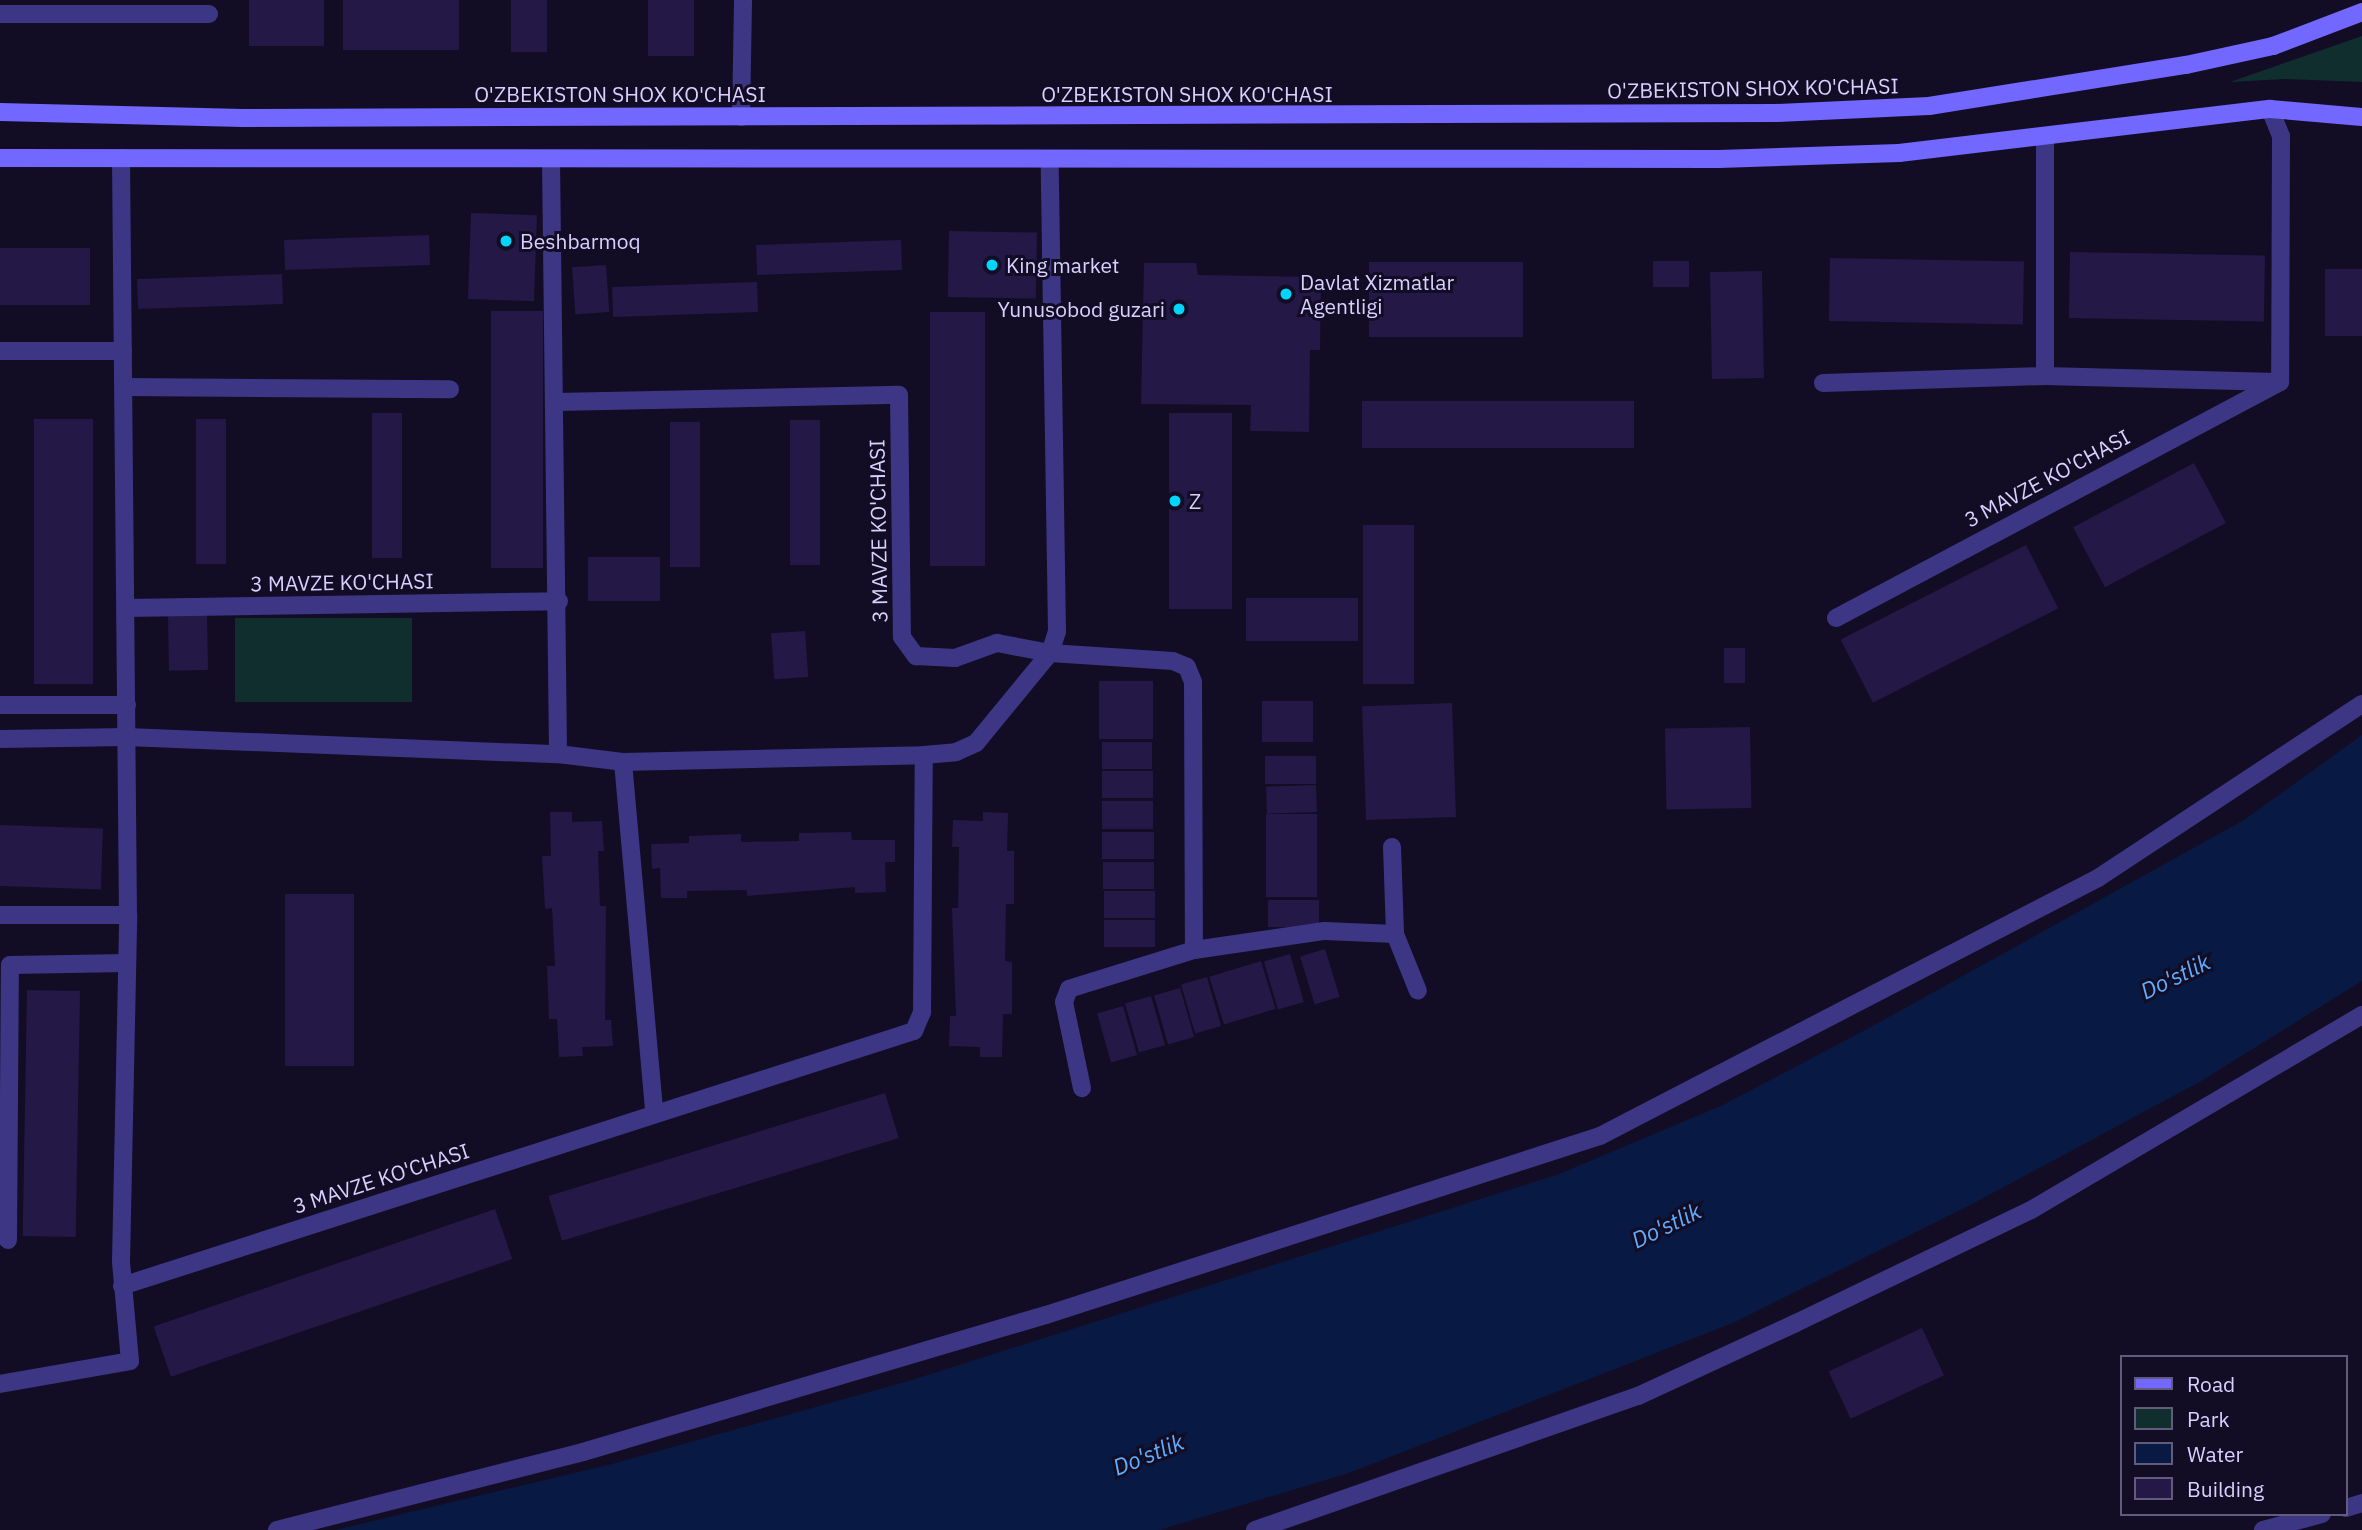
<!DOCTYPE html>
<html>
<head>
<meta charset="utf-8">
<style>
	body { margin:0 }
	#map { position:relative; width:2362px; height:1530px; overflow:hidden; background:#120d24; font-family:"IBM Plex Sans",sans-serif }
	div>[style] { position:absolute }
	.green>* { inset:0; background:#102e2e; transform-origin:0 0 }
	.water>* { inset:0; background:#081a43 }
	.building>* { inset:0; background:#241846; transform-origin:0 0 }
	.pedestrian>* { height:18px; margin:-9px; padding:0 9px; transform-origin:9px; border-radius:9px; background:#3d3685 }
	.minor>* { height:18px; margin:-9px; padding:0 9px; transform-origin:9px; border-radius:9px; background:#3d3685 }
	.secondary>* { height:18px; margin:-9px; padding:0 9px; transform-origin:9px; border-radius:9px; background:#7267ff }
	.dots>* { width:19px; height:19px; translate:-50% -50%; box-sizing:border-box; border:4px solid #120d24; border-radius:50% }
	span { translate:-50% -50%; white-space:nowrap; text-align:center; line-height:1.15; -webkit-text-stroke:6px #120d24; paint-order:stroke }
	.street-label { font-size:21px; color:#d8d0ff }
	.poi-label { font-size:21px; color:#d8d0ff }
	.left { translate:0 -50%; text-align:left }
	.right { translate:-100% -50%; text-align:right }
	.water-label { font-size:23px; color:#5eadff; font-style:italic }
	.legend { position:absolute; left:2120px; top:1355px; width:228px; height:161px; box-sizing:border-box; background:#120d24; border:2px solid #615b7c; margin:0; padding:9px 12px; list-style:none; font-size:21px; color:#d8d0ff }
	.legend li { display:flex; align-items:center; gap:14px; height:35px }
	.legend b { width:35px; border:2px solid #615b7c }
</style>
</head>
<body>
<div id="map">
	<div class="green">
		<div style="clip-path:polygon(2362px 36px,2362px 82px,2285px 79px,2230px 82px)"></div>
		<div style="left:235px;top:618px;width:177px;height:84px"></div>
	</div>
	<div class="water">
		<div style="clip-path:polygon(2362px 735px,2362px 981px,2201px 1081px,1976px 1202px,1735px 1322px,1349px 1473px,1159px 1530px,335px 1530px,612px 1464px,912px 1380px,1559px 1174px,1723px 1105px,1869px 1028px,2244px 820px)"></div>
	</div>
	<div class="building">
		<div style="left:249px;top:0;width:75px;height:46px"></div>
		<div style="left:343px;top:0;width:116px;height:50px"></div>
		<div style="left:511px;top:0;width:36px;height:52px"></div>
		<div style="left:648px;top:0;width:46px;height:56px"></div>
		<div style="left:471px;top:213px;width:66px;height:86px;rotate:2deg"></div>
		<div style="left:949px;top:231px;width:88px;height:66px;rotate:1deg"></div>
		<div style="left:429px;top:235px;width:30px;height:145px;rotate:88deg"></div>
		<div style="left:901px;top:240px;width:30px;height:145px;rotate:88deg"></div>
		<div style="left:0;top:248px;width:90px;height:57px"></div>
		<div style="left:2070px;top:252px;width:195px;height:66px;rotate:1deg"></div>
		<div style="left:1830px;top:258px;width:194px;height:63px;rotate:1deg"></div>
		<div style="left:1689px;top:261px;width:26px;height:36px;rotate:90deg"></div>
		<div style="left:1369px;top:262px;width:154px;height:75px"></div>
		<div style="clip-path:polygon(1144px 263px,1196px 263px,1198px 275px,1321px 277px,1320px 350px,1310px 350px,1309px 432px,1250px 431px,1251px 405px,1141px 404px)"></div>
		<div style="left:606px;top:265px;width:47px;height:34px;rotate:86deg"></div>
		<div style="left:2325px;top:269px;width:37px;height:67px"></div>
		<div style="left:1762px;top:271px;width:107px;height:52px;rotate:89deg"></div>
		<div style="left:282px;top:274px;width:30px;height:145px;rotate:88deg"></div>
		<div style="left:757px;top:282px;width:30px;height:145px;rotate:88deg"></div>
		<div style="left:491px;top:311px;width:52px;height:257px"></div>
		<div style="left:930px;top:312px;width:55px;height:254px"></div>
		<div style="left:1634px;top:401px;width:47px;height:272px;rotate:90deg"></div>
		<div style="left:372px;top:413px;width:30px;height:145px"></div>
		<div style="left:1232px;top:413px;width:196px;height:63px;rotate:90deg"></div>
		<div style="left:34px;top:419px;width:59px;height:265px"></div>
		<div style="left:196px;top:419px;width:30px;height:145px"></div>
		<div style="left:790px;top:420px;width:30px;height:145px"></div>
		<div style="left:670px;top:422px;width:30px;height:145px"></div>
		<div style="left:2194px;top:463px;width:68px;height:137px;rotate:62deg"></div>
		<div style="left:1363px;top:525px;width:51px;height:159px"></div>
		<div style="left:2026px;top:545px;width:71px;height:208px;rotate:63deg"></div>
		<div style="left:660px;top:557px;width:44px;height:72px;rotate:90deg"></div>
		<div style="left:1246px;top:598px;width:112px;height:43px"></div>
		<div style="left:207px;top:614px;width:56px;height:39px;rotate:89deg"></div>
		<div style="left:805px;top:631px;width:46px;height:34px;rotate:86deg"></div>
		<div style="left:1724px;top:648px;width:21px;height:35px"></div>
		<div style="left:1153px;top:681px;width:58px;height:54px;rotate:90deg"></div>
		<div style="left:1313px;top:701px;width:41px;height:51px;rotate:90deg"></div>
		<div style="left:1452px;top:703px;width:114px;height:90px;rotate:88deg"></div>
		<div style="left:1750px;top:727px;width:81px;height:85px;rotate:89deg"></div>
		<div style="left:1152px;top:742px;width:27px;height:50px;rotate:90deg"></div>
		<div style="left:1265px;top:756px;width:51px;height:28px"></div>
		<div style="left:1153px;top:771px;width:27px;height:51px;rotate:90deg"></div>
		<div style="left:1316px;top:785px;width:27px;height:50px;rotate:88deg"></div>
		<div style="left:1102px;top:801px;width:51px;height:28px"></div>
		<div style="clip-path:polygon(550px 812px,572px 812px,572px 822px,602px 821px,604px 851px,598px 851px,600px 906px,606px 906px,605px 1020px,611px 1020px,613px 1046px,582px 1047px,583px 1056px,559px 1057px,557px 1019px,549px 1019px,547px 966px,555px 966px,552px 908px,545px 909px,542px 856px,551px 856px)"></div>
		<div style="clip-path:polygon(983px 812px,1008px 813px,1007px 851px,1014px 851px,1014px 904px,1006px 904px,1005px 961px,1012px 962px,1012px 1014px,1003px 1014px,1002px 1057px,980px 1057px,980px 1047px,949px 1046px,950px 1016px,956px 1016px,952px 908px,958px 908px,959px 847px,952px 847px,953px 820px,983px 821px)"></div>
		<div style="left:1266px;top:814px;width:51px;height:83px"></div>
		<div style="left:0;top:825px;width:103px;height:61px;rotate:2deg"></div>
		<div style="clip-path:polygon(851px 832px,852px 840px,895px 840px,895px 862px,885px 862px,886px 892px,855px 893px,855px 887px,747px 896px,747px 890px,687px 891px,687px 898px,661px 898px,660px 868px,652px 869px,651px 844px,689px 843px,689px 836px,741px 834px,741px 842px,799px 841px,799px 833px)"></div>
		<div style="left:1154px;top:832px;width:27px;height:52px;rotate:90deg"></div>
		<div style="left:1103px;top:862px;width:51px;height:27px"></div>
		<div style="left:1104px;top:891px;width:51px;height:27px"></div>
		<div style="left:285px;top:894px;width:69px;height:172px"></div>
		<div style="left:1319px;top:900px;width:27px;height:51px;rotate:90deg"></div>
		<div style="left:1155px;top:920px;width:27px;height:51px;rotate:90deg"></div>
		<div style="left:1325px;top:949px;width:50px;height:26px;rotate:73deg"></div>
		<div style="left:1290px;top:954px;width:50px;height:27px;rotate:74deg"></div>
		<div style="left:1261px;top:961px;width:50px;height:54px;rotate:73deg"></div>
		<div style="left:1207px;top:977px;width:51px;height:27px;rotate:74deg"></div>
		<div style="left:1180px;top:988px;width:51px;height:27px;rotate:74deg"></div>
		<div style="left:27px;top:990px;width:53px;height:246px;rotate:1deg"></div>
		<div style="left:1151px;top:996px;width:51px;height:27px;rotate:74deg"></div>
		<div style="left:1123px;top:1006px;width:51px;height:27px;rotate:74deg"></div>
		<div style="left:885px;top:1093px;width:47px;height:352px;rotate:73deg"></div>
		<div style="left:495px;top:1209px;width:53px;height:361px;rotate:71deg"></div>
		<div style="left:1922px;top:1328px;width:52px;height:103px;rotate:65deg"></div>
	</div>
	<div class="pedestrian">
		<div style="left:277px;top:1530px;width:316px;rotate:-14.3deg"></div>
		<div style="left:583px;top:1452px;width:483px;rotate:-16.5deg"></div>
		<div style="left:1046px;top:1315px;width:582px;rotate:-17.91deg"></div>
		<div style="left:1600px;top:1136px;width:561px;rotate:-27.39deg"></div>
		<div style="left:2098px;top:878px;width:316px;rotate:-33.4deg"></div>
	</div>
	<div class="minor">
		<div style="left:0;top:14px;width:209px"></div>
		<div style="left:2270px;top:109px;width:29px;rotate:68deg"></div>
		<div style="left:2281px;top:136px;width:246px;rotate:90.2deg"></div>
		<div style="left:741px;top:117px;width:117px;rotate:-89deg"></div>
		<div style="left:2045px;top:137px;width:239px;rotate:90deg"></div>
		<div style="left:2045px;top:376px;width:232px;rotate:1.5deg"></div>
		<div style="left:551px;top:160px;width:594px;rotate:89.32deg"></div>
		<div style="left:0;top:351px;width:123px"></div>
		<div style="left:1823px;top:383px;width:222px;rotate:-1.8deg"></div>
		<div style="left:124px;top:387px;width:326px;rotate:0.4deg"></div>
		<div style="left:556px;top:402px;width:343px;rotate:-1.2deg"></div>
		<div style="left:899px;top:395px;width:242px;rotate:89.3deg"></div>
		<div style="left:902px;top:637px;width:24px;rotate:54deg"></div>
		<div style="left:916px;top:656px;width:39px;rotate:3deg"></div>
		<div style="left:955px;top:658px;width:45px;rotate:-19.7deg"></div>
		<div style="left:997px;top:643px;width:54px;rotate:10.7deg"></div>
		<div style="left:1050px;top:653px;width:123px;rotate:3.7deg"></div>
		<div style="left:1173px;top:661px;width:15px;rotate:23deg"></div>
		<div style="left:1187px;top:667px;width:16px;rotate:68deg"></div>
		<div style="left:1193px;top:682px;width:268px;rotate:89.8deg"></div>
		<div style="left:1194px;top:950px;width:131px;rotate:162.7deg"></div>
		<div style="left:1069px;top:989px;width:14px;rotate:111deg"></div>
		<div style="left:1064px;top:1002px;width:88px;rotate:78.2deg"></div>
		<div style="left:126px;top:608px;width:433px;rotate:-0.9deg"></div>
		<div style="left:1836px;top:618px;width:503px;rotate:-27.99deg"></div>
		<div style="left:0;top:705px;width:127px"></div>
		<div style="left:0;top:739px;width:127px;rotate:-0.9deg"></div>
		<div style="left:127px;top:737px;width:431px;rotate:2.3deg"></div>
		<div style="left:558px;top:754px;width:65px;rotate:7deg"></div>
		<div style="left:623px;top:762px;width:301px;rotate:-1.3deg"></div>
		<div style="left:924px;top:755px;width:32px;rotate:-5deg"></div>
		<div style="left:956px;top:752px;width:22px;rotate:-24deg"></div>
		<div style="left:976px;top:743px;width:117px;rotate:-50.6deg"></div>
		<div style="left:1050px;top:653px;width:23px;rotate:-72deg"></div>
		<div style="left:1057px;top:631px;width:470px;rotate:-90.9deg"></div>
		<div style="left:623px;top:762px;width:351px;rotate:84.9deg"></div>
		<div style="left:1392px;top:847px;width:87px;rotate:88deg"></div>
		<div style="left:0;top:915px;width:128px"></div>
		<div style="left:1194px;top:950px;width:132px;rotate:-8.3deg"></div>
		<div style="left:1325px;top:931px;width:70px;rotate:2.5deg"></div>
		<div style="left:1395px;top:934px;width:61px;rotate:68deg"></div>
		<div style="left:8px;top:1240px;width:275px;rotate:-89.6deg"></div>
		<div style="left:10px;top:965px;width:117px;rotate:-1deg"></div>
		<div style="left:122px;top:1286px;width:832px;rotate:-17.85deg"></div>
		<div style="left:914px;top:1031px;width:21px;rotate:-67deg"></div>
		<div style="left:922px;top:1012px;width:257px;rotate:-89.6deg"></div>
		<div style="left:0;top:1384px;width:132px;rotate:-10deg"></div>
		<div style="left:130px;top:1361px;width:99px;rotate:-95.2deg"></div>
		<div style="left:121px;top:1262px;width:347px;rotate:-88.8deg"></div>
		<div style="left:128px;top:915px;width:757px;rotate:-90.53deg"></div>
		<div style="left:2346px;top:1508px;width:17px;rotate:-17deg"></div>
		<div style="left:1255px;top:1530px;width:406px;rotate:-19.3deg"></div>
		<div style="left:1638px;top:1396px;width:174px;rotate:-24.8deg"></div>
		<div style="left:1796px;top:1323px;width:261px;rotate:-25.7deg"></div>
		<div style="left:2031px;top:1210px;width:384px;rotate:-30.5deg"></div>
		<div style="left:2263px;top:1530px;width:61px;rotate:-15.2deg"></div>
	</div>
	<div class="secondary">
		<div style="left:0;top:112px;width:243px;rotate:1.4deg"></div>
		<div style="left:243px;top:118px;width:1533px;rotate:-0.19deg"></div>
		<div style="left:1776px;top:113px;width:153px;rotate:-2.6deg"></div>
		<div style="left:1929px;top:106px;width:260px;rotate:-9.1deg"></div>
		<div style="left:2186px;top:65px;width:89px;rotate:-12.3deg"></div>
		<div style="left:2273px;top:46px;width:95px;rotate:-20.9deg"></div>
		<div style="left:0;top:158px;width:1719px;rotate:0.03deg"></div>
		<div style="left:1719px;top:159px;width:180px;rotate:-1.9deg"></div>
		<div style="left:1899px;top:153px;width:374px;rotate:-6.8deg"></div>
		<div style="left:2270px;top:109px;width:92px;rotate:5deg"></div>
	</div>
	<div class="dots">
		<div style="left:506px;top:241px;background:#00d6fb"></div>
		<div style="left:992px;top:265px;background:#00d6fb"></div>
		<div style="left:1286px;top:294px;background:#00d6fb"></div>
		<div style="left:1179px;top:309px;background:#00d6fb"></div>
		<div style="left:1175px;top:501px;background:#00d6fb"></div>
	</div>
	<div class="street-label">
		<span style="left:1753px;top:88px;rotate:-1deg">O'ZBEKISTON SHOX KO'CHASI</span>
		<span style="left:620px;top:94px">O'ZBEKISTON SHOX KO'CHASI</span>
		<span style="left:1187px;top:94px">O'ZBEKISTON SHOX KO'CHASI</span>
		<span style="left:2047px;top:478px;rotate:-28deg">3 MAVZE KO'CHASI</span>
		<span style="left:878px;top:531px;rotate:-91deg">3 MAVZE KO'CHASI</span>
		<span style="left:342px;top:582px;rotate:-1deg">3 MAVZE KO'CHASI</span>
		<span style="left:381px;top:1178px;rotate:-18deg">3 MAVZE KO'CHASI</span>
	</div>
	<div class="poi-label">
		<span class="left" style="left:520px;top:241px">Beshbarmoq</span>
		<span class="left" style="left:1006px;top:265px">King market</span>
		<span class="left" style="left:1300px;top:294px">Davlat Xizmatlar<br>Agentligi</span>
		<span class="right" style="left:1165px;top:309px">Yunusobod guzari</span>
		<span class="left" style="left:1189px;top:501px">Z</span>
	</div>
	<div class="water-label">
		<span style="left:2175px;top:976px;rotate:-26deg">Do'stlik</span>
		<span style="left:1666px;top:1225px;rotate:-26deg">Do'stlik</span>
		<span style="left:1148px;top:1454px;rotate:-22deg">Do'stlik</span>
	</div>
	<ul class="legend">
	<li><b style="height:9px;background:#7267ff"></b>Road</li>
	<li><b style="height:19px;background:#102e2e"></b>Park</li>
	<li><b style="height:19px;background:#081a43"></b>Water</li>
	<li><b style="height:19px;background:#241846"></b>Building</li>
	</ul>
</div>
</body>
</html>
